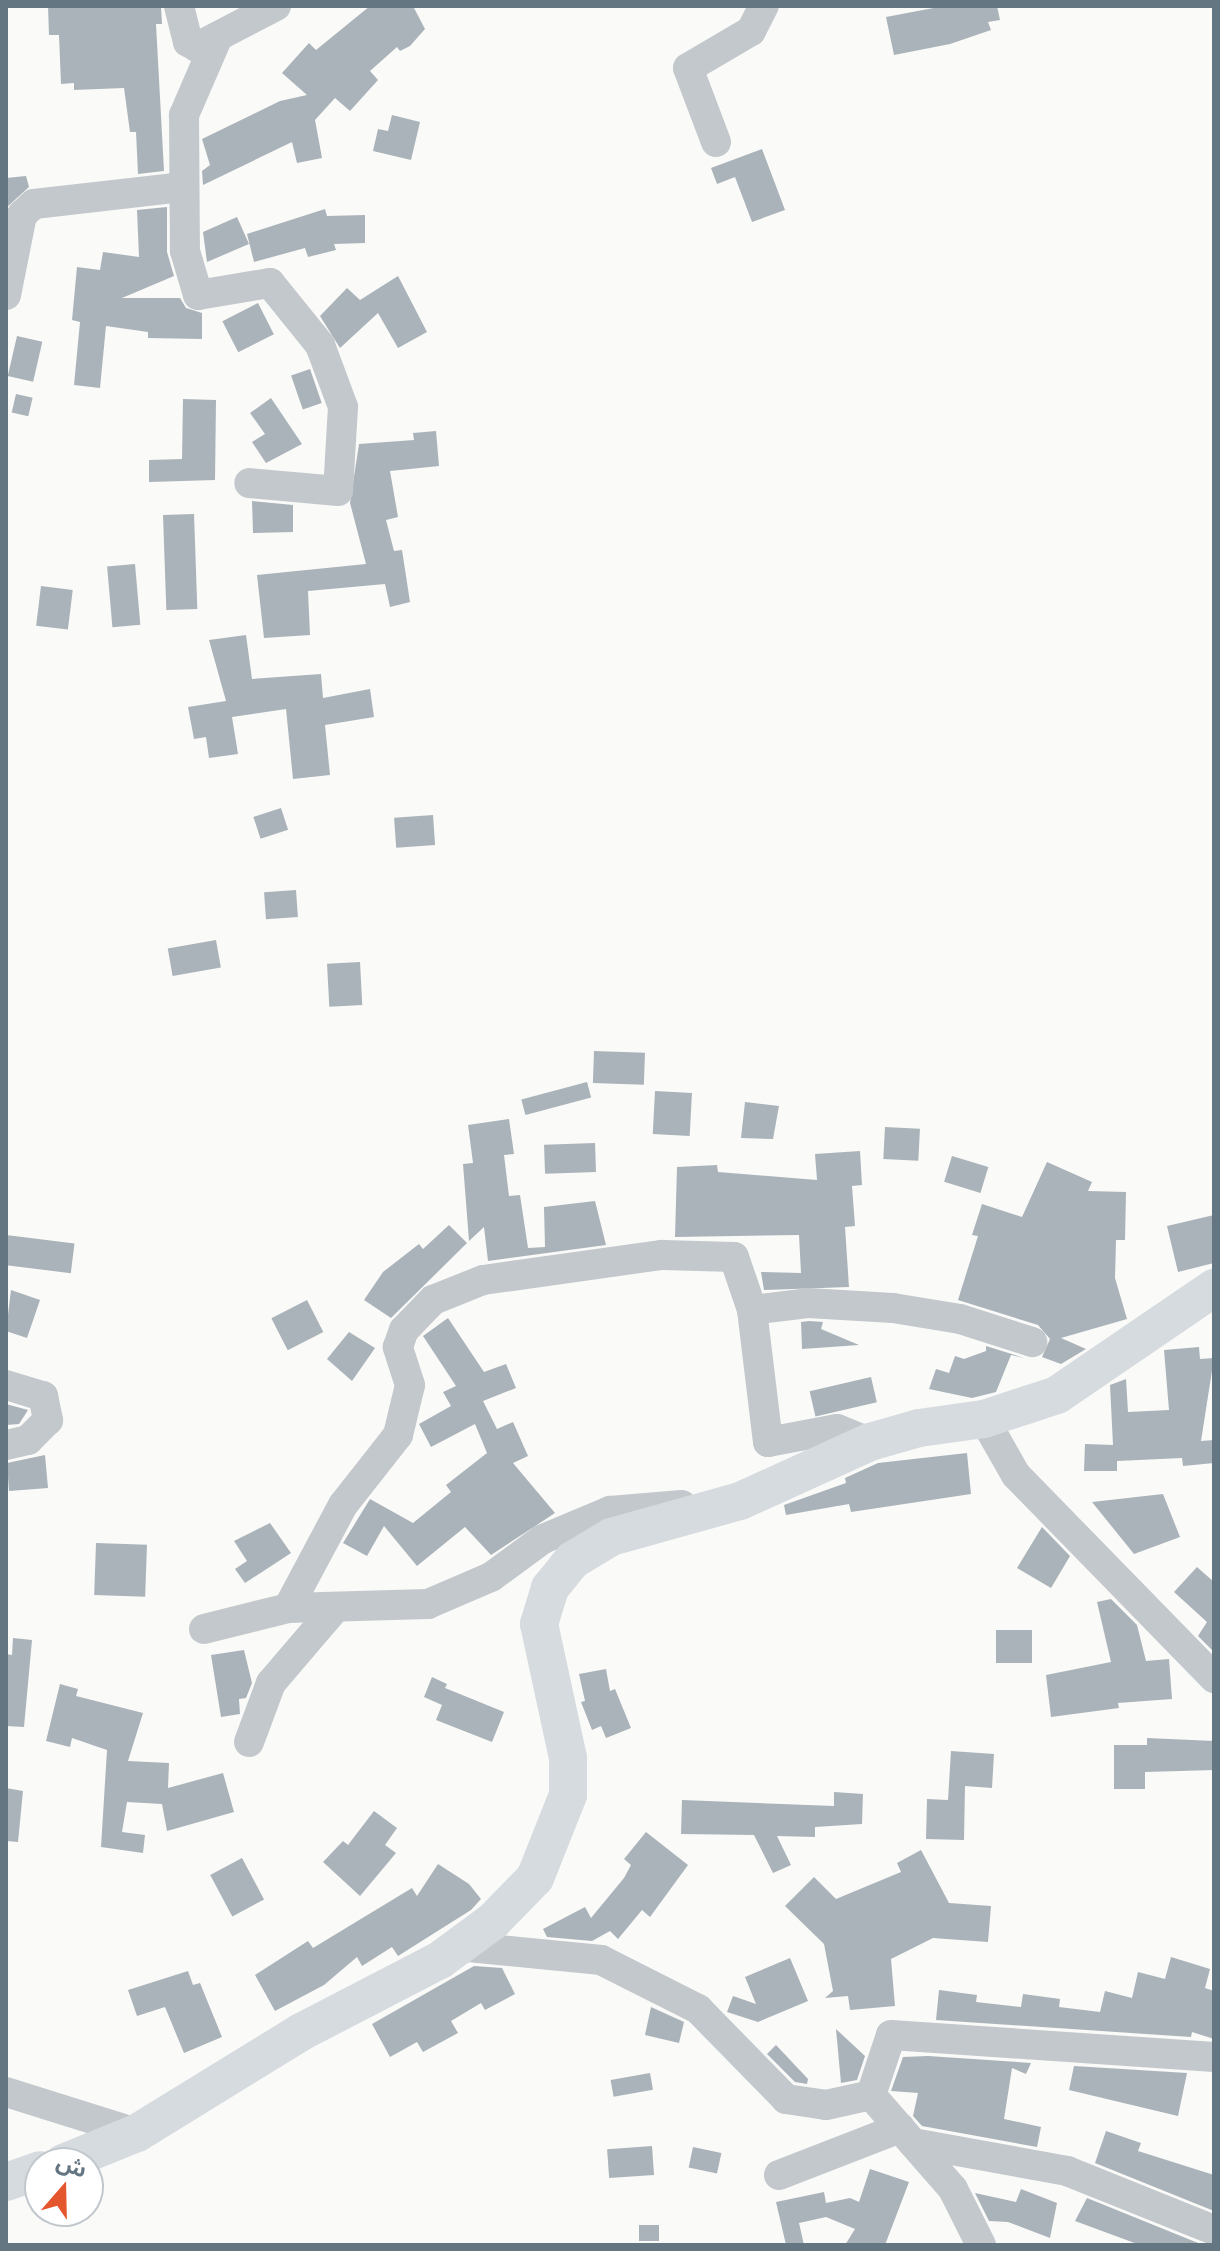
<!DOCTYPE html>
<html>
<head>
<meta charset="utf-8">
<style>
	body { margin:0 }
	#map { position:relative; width:1220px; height:2251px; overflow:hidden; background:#fafaf8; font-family:Cabin,"Noto Sans Arabic",sans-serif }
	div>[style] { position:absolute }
	.building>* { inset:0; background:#aab3b9; transform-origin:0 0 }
	.minor>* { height:30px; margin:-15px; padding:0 15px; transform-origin:15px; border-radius:15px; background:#c3c8cc }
	.major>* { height:38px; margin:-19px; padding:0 19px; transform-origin:19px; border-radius:19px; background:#d6dbdf }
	span { translate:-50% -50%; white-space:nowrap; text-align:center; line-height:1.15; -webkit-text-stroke:8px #fff; paint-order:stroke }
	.frame { position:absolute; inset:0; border:8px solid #657683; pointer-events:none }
	.north { position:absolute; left:24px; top:2147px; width:80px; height:80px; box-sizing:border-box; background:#fff; border:2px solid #c1c8cd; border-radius:50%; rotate:20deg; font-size:22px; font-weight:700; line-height:32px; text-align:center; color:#657683 }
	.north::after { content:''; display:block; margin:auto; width:28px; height:36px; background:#e4572e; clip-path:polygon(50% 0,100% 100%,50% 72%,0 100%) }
</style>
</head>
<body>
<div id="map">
	<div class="building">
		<div style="clip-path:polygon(48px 6px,161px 6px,162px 24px,156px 24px,164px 171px,138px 174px,136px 132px,130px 132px,124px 88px,74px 90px,74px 83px,61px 84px,59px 35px,49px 35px)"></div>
		<div style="clip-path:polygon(370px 6px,413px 6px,425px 29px,410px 46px,400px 51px,397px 47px,370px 71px,378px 80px,350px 111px,335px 98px,315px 120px,322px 158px,297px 163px,292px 142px,203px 185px,202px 171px,210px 165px,202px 139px,280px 101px,307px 95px,282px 73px,309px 43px,316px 50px)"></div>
		<div style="clip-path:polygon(944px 6px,997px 6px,1000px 20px,988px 22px,991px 30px,950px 44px,894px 55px,886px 17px)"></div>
		<div style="clip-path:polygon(392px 115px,420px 122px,411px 160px,373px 151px,378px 129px,388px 131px)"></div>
		<div style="clip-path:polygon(762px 149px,785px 210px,752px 222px,735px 177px,717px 184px,711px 168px)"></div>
		<div style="clip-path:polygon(26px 176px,29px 187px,6px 208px,6px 178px)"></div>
		<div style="clip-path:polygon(167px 207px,167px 252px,174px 276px,122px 298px,180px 298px,186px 308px,202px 313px,202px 339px,148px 338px,148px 332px,106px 326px,100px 388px,74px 385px,80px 322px,72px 320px,77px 267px,100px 270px,103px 252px,139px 257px,137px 210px)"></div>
		<div style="clip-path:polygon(325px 209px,327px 216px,365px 215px,365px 243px,334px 244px,336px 250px,308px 257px,305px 248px,254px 262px,247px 234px)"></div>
		<div style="clip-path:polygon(237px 217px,249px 244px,207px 262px,203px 232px)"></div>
		<div style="clip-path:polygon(398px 276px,427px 332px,398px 348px,378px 313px,340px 348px,320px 316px,347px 288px,360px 300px)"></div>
		<div style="left:258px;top:303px;width:35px;height:40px;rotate:63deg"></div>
		<div style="left:17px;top:336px;width:26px;height:41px;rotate:13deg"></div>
		<div style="left:310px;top:369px;width:36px;height:20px;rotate:71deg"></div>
		<div style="left:16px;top:394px;width:17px;height:19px;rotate:13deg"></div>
		<div style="clip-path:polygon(271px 398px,302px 444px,266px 463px,252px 442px,265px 434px,250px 413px)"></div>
		<div style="clip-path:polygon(183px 399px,216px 400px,215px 480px,149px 482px,149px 460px,182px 459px)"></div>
		<div style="clip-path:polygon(436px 431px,439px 466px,390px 471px,398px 517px,386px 520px,394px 551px,402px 550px,410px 602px,390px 607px,385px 584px,308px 591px,310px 635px,264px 638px,257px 575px,366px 564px,350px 503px,359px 444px,414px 440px,413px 433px)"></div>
		<div style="clip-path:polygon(252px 501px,293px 505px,293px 532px,253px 533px)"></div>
		<div style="left:194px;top:514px;width:95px;height:31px;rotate:88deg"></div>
		<div style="left:135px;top:564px;width:61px;height:28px;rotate:85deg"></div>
		<div style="left:41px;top:586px;width:32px;height:40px;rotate:7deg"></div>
		<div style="clip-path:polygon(246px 635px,252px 679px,321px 674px,323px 698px,370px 689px,374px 717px,325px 725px,330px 775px,293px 779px,286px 709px,232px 717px,238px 754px,209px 758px,206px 737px,194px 739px,188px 707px,226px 701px,209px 640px)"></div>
		<div style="left:281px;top:808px;width:23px;height:29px;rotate:72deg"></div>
		<div style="left:433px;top:815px;width:30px;height:39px;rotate:86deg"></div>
		<div style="left:296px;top:890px;width:27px;height:32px;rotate:86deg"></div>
		<div style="left:216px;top:940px;width:28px;height:49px;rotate:80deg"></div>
		<div style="left:360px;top:962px;width:43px;height:33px;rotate:87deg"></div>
		<div style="left:594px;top:1051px;width:51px;height:32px;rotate:2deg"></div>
		<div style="left:587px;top:1082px;width:16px;height:68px;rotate:75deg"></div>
		<div style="left:655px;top:1091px;width:37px;height:43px;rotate:3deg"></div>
		<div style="clip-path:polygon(745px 1102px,779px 1106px,773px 1139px,741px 1138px)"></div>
		<div style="clip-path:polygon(509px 1119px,514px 1154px,504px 1155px,509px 1196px,520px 1195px,528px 1248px,545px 1247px,544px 1207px,595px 1201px,606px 1245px,488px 1261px,484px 1227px,469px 1241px,463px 1164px,473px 1163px,468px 1125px)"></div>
		<div style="left:885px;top:1127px;width:35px;height:32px;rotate:3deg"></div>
		<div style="left:595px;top:1143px;width:29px;height:51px;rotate:88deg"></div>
		<div style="clip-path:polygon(860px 1151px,862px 1185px,852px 1186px,855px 1226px,845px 1227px,849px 1287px,764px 1290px,761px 1272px,801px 1273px,799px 1235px,675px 1237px,677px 1167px,717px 1165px,718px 1172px,817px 1180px,815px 1154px)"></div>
		<div style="left:952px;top:1156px;width:38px;height:27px;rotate:17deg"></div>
		<div style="clip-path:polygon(1047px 1162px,1092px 1182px,1088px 1191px,1126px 1192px,1125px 1240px,1116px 1240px,1115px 1278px,1127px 1319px,1061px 1338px,1086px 1349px,1061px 1364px,1042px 1357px,1050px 1339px,1038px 1325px,958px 1300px,978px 1236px,972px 1235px,982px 1204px,1022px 1217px)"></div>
		<div style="clip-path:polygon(1214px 1215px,1214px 1263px,1178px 1272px,1167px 1226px)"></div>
		<div style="clip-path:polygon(449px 1225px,467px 1243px,391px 1318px,364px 1300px,383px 1272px,419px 1244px,423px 1249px)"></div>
		<div style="left:6px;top:1235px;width:69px;height:30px;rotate:7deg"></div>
		<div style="clip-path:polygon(11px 1290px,40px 1300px,27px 1338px,6px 1331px)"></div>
		<div style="left:307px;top:1300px;width:36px;height:40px;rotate:63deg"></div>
		<div style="clip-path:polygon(448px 1318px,484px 1372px,506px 1364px,516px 1388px,483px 1401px,497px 1429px,513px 1422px,528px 1456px,513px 1463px,555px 1513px,491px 1555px,465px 1527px,417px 1566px,384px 1526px,367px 1556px,343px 1543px,370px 1499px,413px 1523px,451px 1492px,446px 1485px,487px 1453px,475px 1424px,431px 1447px,419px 1424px,451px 1406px,443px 1392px,456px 1386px,423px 1336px)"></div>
		<div style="clip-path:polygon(809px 1321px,823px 1322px,821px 1329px,859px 1345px,802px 1349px,801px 1322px)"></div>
		<div style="clip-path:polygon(349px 1332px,375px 1348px,352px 1381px,327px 1359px)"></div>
		<div style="clip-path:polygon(986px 1346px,1024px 1358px,1011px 1355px,996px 1392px,972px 1398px,929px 1389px,936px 1369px,949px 1373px,955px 1356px,964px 1359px,986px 1351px)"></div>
		<div style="clip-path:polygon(1199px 1347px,1200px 1359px,1214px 1358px,1201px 1441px,1214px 1440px,1214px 1463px,1183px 1466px,1182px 1458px,1117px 1461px,1117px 1471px,1084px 1471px,1085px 1444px,1113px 1445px,1110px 1385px,1126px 1379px,1128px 1412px,1169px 1410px,1164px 1350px)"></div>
		<div style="left:871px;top:1377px;width:26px;height:63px;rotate:77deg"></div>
		<div style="clip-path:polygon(6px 1404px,28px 1410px,19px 1424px,6px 1425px)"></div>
		<div style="clip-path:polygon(967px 1453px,971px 1494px,851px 1512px,849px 1504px,786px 1515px,784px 1505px,846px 1483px,845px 1478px,878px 1463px)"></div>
		<div style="clip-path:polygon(45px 1455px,48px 1488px,9px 1491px,7px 1463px)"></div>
		<div style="clip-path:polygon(1163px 1494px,1180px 1537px,1134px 1554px,1092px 1502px)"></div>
		<div style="clip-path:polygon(270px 1523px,291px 1553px,245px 1583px,235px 1569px,247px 1561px,234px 1541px)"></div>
		<div style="clip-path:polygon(1042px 1527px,1070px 1556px,1051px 1588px,1017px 1568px)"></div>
		<div style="left:96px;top:1543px;width:51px;height:52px;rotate:2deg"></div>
		<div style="clip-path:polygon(1197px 1567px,1214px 1582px,1214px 1652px,1198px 1636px,1207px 1622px,1174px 1592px)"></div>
		<div style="clip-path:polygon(1111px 1599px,1137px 1625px,1146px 1661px,1169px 1659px,1172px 1699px,1118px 1703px,1119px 1708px,1051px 1717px,1046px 1675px,1111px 1662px,1097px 1602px)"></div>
		<div style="left:996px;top:1630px;width:36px;height:33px"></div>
		<div style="clip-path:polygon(13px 1638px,32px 1640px,24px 1727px,6px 1726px,6px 1654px,12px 1655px)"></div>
		<div style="clip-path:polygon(244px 1650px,252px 1683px,246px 1698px,239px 1699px,240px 1714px,221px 1717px,211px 1655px)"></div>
		<div style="clip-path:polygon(606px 1669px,610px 1691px,615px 1689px,631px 1728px,606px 1738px,601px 1726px,592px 1730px,581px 1702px,585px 1701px,579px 1674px)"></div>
		<div style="clip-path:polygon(432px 1677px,447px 1684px,445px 1688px,504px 1712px,492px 1742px,436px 1720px,442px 1705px,424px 1697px)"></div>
		<div style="clip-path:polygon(60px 1684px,78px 1689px,76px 1696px,143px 1713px,128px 1761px,169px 1763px,168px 1788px,223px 1773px,234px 1812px,167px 1831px,162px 1804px,127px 1802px,122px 1832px,145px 1835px,143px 1853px,101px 1847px,107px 1750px,72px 1738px,70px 1747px,46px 1741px)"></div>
		<div style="clip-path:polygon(1147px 1738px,1214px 1741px,1214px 1770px,1145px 1772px,1145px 1789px,1114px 1789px,1114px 1745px,1147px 1745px)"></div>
		<div style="clip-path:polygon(951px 1751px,994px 1754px,992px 1788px,965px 1786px,964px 1840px,926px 1839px,927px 1799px,948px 1800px)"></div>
		<div style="clip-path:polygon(6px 1788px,23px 1791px,18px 1842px,6px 1841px)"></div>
		<div style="clip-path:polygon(834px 1792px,863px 1794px,862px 1824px,815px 1827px,815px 1837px,777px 1836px,791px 1865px,773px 1873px,754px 1835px,681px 1834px,682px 1800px,834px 1806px)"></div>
		<div style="clip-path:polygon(374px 1811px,397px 1828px,385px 1845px,396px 1853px,360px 1896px,323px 1862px,343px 1841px,348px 1845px)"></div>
		<div style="clip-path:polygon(646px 1832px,688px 1865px,650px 1917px,642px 1910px,618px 1939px,610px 1931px,592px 1941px,547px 1937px,543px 1929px,585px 1907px,591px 1918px,624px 1878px,631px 1865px,624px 1859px)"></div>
		<div style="clip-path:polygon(921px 1850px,949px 1903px,991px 1906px,988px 1942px,933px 1938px,891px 1959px,895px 2006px,850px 2010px,848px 1996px,825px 1998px,833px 1991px,824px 1944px,785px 1906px,814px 1877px,836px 1899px,901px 1872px,897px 1863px)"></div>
		<div style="left:242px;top:1858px;width:47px;height:36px;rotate:62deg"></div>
		<div style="clip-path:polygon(438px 1864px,469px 1884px,481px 1899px,471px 1910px,398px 1956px,392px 1947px,362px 1966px,357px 1957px,324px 1985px,275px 2011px,255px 1975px,308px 1941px,313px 1948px,412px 1888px,417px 1896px)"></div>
		<div style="clip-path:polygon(1171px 1957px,1210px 1969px,1205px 1988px,1214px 1991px,1214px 2039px,1192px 2032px,1191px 2037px,936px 2020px,939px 1990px,977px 1995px,976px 2002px,1021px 2007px,1023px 1994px,1060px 1999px,1059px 2007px,1100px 2012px,1105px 1991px,1132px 1998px,1138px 1972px,1165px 1979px)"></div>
		<div style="clip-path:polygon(790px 1958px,808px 2001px,758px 2022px,727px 2012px,733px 1996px,756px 2004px,745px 1977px)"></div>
		<div style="clip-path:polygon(474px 1966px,502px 1968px,515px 1994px,485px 2010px,481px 2003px,451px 2021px,458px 2033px,423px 2052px,417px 2042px,390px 2057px,372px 2024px)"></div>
		<div style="clip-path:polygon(188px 1971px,193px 1985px,200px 1983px,222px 2037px,184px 2053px,165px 2007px,137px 2016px,128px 1990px)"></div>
		<div style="clip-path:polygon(651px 2007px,684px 2022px,679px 2043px,645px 2035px)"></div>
		<div style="clip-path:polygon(836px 2029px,865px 2056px,857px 2080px,841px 2083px)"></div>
		<div style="clip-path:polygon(776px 2045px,808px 2079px,807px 2084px,795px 2082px,767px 2054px)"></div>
		<div style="clip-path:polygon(928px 2056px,1031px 2063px,1026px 2074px,1012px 2068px,1004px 2119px,1041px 2127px,1037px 2147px,922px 2126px,913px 2116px,918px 2093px,891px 2091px,903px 2057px)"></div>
		<div style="clip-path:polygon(1074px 2066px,1187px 2073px,1178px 2116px,1069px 2090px)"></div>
		<div style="left:650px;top:2073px;width:17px;height:40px;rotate:80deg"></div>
		<div style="clip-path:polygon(1106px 2131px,1141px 2143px,1138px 2151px,1214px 2175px,1214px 2211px,1095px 2163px)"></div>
		<div style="left:652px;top:2146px;width:29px;height:45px;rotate:86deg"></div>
		<div style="left:693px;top:2147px;width:29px;height:21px;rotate:12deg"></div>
		<div style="clip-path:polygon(870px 2169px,909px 2182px,885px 2245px,845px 2245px,855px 2229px,826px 2217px,799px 2223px,804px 2245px,786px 2245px,776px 2202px,824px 2192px,826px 2203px,850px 2198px,859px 2202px)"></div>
		<div style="clip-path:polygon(1021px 2189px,1057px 2203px,1050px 2238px,1008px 2222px,989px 2221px,975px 2193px,1016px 2202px)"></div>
		<div style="clip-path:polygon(1087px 2198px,1203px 2245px,1140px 2245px,1075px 2221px)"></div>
		<div style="left:639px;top:2225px;width:20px;height:16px"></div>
	</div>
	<div class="minor">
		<div style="left:179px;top:6px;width:37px;rotate:76deg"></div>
		<div style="left:188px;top:42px;width:10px;rotate:29deg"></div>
		<div style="left:197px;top:47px;width:89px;rotate:-27.4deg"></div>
		<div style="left:216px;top:41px;width:81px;rotate:113.4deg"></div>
		<div style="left:184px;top:115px;width:136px;rotate:89.6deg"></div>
		<div style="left:185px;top:251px;width:46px;rotate:73.5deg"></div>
		<div style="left:198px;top:295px;width:73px;rotate:-9.5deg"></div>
		<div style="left:270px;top:283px;width:80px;rotate:51.1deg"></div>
		<div style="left:320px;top:345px;width:66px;rotate:69.6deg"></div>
		<div style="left:343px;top:407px;width:84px;rotate:93.4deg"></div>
		<div style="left:338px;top:491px;width:89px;rotate:-174.9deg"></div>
		<div style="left:716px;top:142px;width:79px;rotate:-110.7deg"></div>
		<div style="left:688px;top:68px;width:73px;rotate:-30.4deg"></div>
		<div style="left:751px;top:31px;width:28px;rotate:-63deg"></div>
		<div style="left:6px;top:295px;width:82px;rotate:-78.7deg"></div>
		<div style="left:22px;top:215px;width:16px;rotate:-43deg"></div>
		<div style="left:34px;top:204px;width:151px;rotate:-6.5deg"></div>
		<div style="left:752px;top:1310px;width:56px;rotate:-7.1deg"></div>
		<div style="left:808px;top:1303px;width:85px;rotate:3.4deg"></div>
		<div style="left:893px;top:1308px;width:68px;rotate:9.3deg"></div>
		<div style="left:960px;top:1319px;width:76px;rotate:17.7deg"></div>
		<div style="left:6px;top:1385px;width:39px;rotate:17deg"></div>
		<div style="left:43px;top:1396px;width:25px;rotate:78deg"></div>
		<div style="left:48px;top:1420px;width:28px;rotate:135deg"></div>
		<div style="left:28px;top:1440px;width:23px;rotate:167deg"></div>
		<div style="left:984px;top:1419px;width:64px;rotate:60.3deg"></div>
		<div style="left:1016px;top:1475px;width:284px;rotate:45.7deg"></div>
		<div style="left:288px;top:1608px;width:117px;rotate:-61.9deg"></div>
		<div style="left:343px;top:1505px;width:89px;rotate:-51.8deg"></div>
		<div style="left:398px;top:1435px;width:51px;rotate:-76.5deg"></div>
		<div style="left:410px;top:1385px;width:40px;rotate:-108deg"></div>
		<div style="left:398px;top:1347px;width:18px;rotate:-71deg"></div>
		<div style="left:404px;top:1330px;width:42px;rotate:-46deg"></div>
		<div style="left:433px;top:1300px;width:54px;rotate:-21.8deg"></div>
		<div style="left:483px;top:1280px;width:181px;rotate:-8deg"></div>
		<div style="left:662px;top:1255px;width:72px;rotate:1.6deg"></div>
		<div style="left:734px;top:1257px;width:56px;rotate:71.2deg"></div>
		<div style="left:752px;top:1310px;width:133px;rotate:83.1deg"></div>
		<div style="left:768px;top:1442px;width:70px;rotate:-10.7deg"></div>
		<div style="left:837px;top:1429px;width:35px;rotate:22deg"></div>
		<div style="left:204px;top:1629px;width:87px;rotate:-14deg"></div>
		<div style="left:288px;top:1608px;width:140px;rotate:-1.6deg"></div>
		<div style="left:428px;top:1604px;width:69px;rotate:-23.2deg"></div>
		<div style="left:491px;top:1577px;width:64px;rotate:-36.2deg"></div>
		<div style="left:543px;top:1539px;width:73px;rotate:-22.7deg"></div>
		<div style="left:610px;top:1511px;width:72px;rotate:-4.8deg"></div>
		<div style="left:249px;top:1742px;width:63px;rotate:-69.6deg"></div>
		<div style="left:271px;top:1683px;width:99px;rotate:-49.5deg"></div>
		<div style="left:458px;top:1946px;width:144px;rotate:5.6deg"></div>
		<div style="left:601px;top:1960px;width:109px;rotate:26.8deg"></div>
		<div style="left:698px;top:2009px;width:126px;rotate:45.6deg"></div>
		<div style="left:786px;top:2099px;width:40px;rotate:8.5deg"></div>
		<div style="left:826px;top:2105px;width:46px;rotate:-12.5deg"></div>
		<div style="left:6px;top:2092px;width:137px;rotate:17.4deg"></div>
		<div style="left:913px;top:2143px;width:157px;rotate:10.3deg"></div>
		<div style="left:1067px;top:2171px;width:158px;rotate:21.9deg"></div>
		<div style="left:779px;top:2175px;width:130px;rotate:-21.2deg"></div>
		<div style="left:981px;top:2245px;width:63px;rotate:-116.6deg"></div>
		<div style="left:953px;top:2189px;width:125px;rotate:-131.1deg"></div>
		<div style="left:871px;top:2095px;width:63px;rotate:-71.6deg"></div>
		<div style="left:891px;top:2035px;width:324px;rotate:3.9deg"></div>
	</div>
	<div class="major">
		<div style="left:63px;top:2163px;width:80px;rotate:-22.1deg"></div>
		<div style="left:137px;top:2133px;width:193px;rotate:-31.6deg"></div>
		<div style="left:301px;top:2032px;width:157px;rotate:-27.4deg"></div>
		<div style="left:440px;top:1960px;width:66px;rotate:-36.3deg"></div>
		<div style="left:493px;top:1921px;width:60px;rotate:-45.7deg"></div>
		<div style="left:535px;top:1878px;width:89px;rotate:-68.3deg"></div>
		<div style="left:568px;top:1795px;width:37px;rotate:-90deg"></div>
		<div style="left:568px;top:1758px;width:137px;rotate:-102.2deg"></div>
		<div style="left:539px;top:1624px;width:38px;rotate:-73deg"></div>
		<div style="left:550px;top:1588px;width:36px;rotate:-51deg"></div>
		<div style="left:573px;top:1560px;width:44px;rotate:-31.2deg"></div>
		<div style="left:611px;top:1537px;width:134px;rotate:-15.6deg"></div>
		<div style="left:740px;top:1501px;width:143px;rotate:-24.4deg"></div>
		<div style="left:870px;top:1442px;width:51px;rotate:-15.9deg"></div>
		<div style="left:919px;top:1428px;width:66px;rotate:-7.9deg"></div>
		<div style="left:984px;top:1419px;width:77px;rotate:-18.2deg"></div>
		<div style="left:1057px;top:1395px;width:190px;rotate:-34.3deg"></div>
		<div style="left:6px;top:2182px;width:36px;rotate:-19deg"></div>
	</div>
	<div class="frame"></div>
	<div class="north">ش</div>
</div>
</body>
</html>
